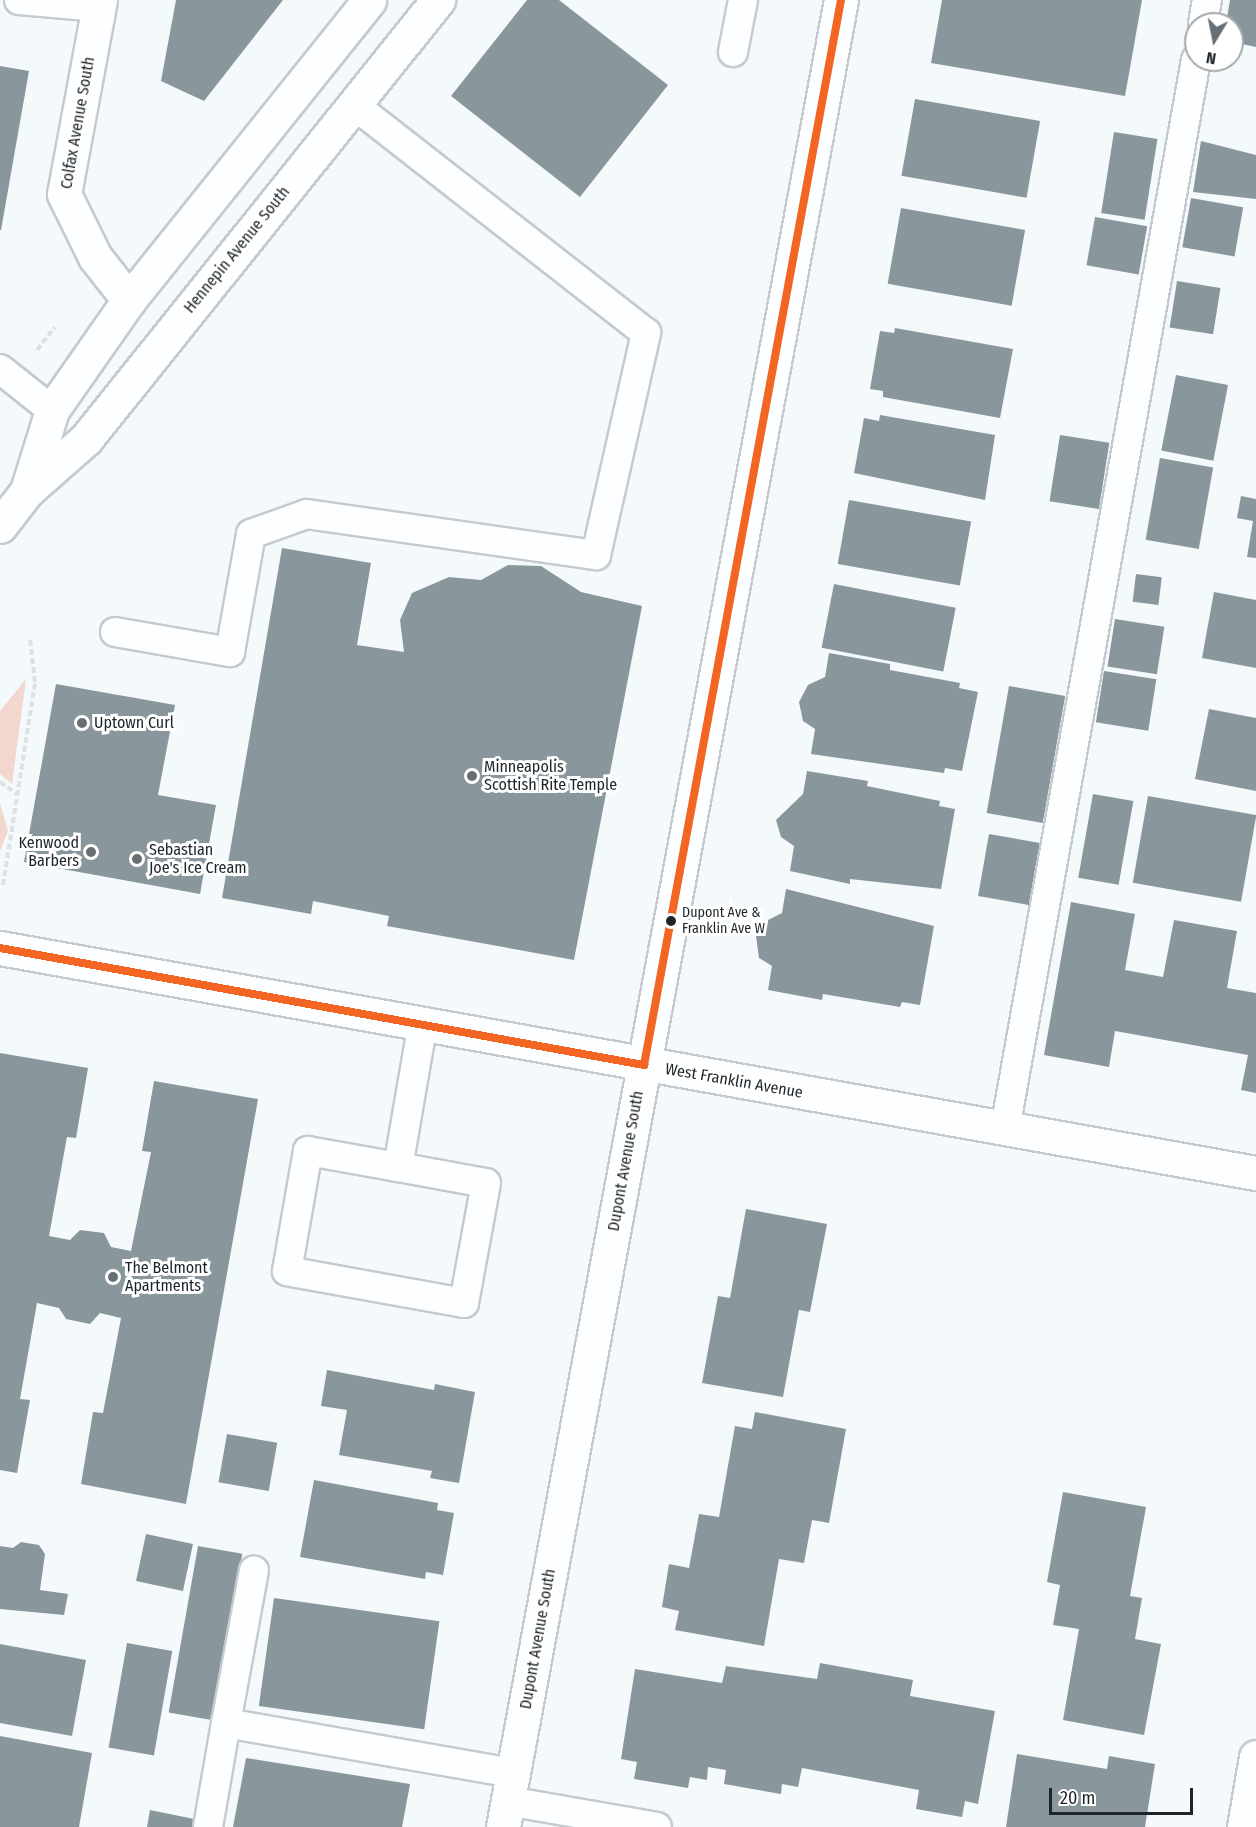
<!DOCTYPE html>
<html>
<head>
<meta charset="utf-8">
<style>
	body { margin:0 }
	#map { position:relative; width:1256px; height:1827px; overflow:hidden; background:#f4f9fc; font-family:"Fira Sans Condensed",sans-serif }
	div>[style] { position:absolute }
	.green>* { inset:0; background:#f3d7cf }
	.building>* { inset:0; background:#89979d; transform-origin:0 0 }
	.path>* { height:4px; margin-top:-2px; transform-origin:0; background:repeating-linear-gradient(90deg,#dfe0e1 0 6px,transparent 0 9px) }
	.roads { filter:drop-shadow(2px 0 #c4cace) drop-shadow(-2px 0 #c4cace) drop-shadow(0 2px #c4cace) drop-shadow(0 -2px #c4cace) }
	.service>* { height:28px; margin:-14px; padding:0 14px; transform-origin:14px; border-radius:14px; background:#fdfeff }
	.minor>* { height:33px; margin:-16.5px; padding:0 16.5px; transform-origin:16.5px; border-radius:16.5px; background:#fdfeff }
	.tertiary>* { height:33px; margin:-16.5px; padding:0 16.5px; transform-origin:16.5px; border-radius:16.5px; background:#fdfeff }
	.primary>* { height:33px; margin:-16.5px; padding:0 16.5px; transform-origin:16.5px; border-radius:16.5px; background:#fdfeff }
	.bus-1>* { height:8px; margin:-4px; padding:0 4px; transform-origin:4px; border-radius:4px; background:#f26522 }
	.dots>* { width:16px; height:16px; translate:-50% -50%; box-sizing:border-box; border:3px solid #fff; border-radius:50% }
	span { translate:-50% -50%; white-space:nowrap; text-align:center; line-height:1.15; -webkit-text-stroke:6px #fff; paint-order:stroke }
	.bus-label { font-size:14px; color:#1d252a }
	.left { translate:0 -50%; text-align:left }
	.street-label { font-size:16px; color:#1d252a }
	.poi-label { font-size:16px; color:#1d252a }
	.right { translate:-100% -50%; text-align:right }
	.north { position:absolute; left:1184px; top:12px; width:60px; height:60px; box-sizing:border-box; background:#fff; border:2px solid #a5a8aa; border-radius:50%; rotate:190deg; font-size:16px; font-weight:700; line-height:24px; text-align:center; color:#1d252a }
	.north::after { content:''; display:block; margin:auto; width:21px; height:27px; background:#686f74; clip-path:polygon(50% 0,100% 100%,50% 72%,0 100%) }
	.scale { position:absolute; left:1049px; top:1788px; width:144px; height:27px; box-sizing:border-box; border:3px solid #1d252a; border-top:0; padding-left:8px; font-size:18px; line-height:21px; white-space:nowrap; color:#1d252a; -webkit-text-stroke:4px #fff; paint-order:stroke }
</style>
</head>
<body>
<div id="map">
	<div class="green">
		<div style="clip-path:polygon(26px 679px,12px 784px,0 774px,0 711px)"></div>
		<div style="clip-path:polygon(0 803px,8px 831px,0 851px)"></div>
	</div>
	<div class="building">
		<div style="clip-path:polygon(176px 0,283px 0,204px 101px,161px 81px)"></div>
		<div style="clip-path:polygon(527px 0,559px 0,668px 85px,580px 197px,451px 96px)"></div>
		<div style="clip-path:polygon(942px 0,1142px 0,1125px 96px,931px 63px)"></div>
		<div style="clip-path:polygon(1230px 0,1256px 0,1256px 47px,1232px 42px,1232px 24px,1226px 24px)"></div>
		<div style="clip-path:polygon(0 66px,29px 71px,1px 230px,0 230px)"></div>
		<div style="left:915px;top:99px;width:127px;height:78px;rotate:10deg"></div>
		<div style="left:1114px;top:132px;width:44px;height:82px;rotate:9deg"></div>
		<div style="clip-path:polygon(1201px 141px,1256px 155px,1256px 199px,1193px 192px)"></div>
		<div style="left:1191px;top:198px;width:53px;height:50px;rotate:10deg"></div>
		<div style="left:901px;top:208px;width:126px;height:77px;rotate:10deg"></div>
		<div style="left:1095px;top:217px;width:53px;height:49px;rotate:10deg"></div>
		<div style="left:1177px;top:281px;width:44px;height:47px;rotate:9deg"></div>
		<div style="clip-path:polygon(895px 328px,1013px 349px,1000px 418px,883px 397px,883px 391px,870px 389px,880px 331px,894px 333px)"></div>
		<div style="left:1176px;top:375px;width:53px;height:77px;rotate:11deg"></div>
		<div style="clip-path:polygon(880px 415px,995px 435px,985px 500px,854px 473px,864px 418px,879px 421px)"></div>
		<div style="left:1060px;top:435px;width:50px;height:67px;rotate:9deg"></div>
		<div style="left:1160px;top:458px;width:54px;height:83px;rotate:10deg"></div>
		<div style="clip-path:polygon(1241px 496px,1256px 499px,1256px 558px,1247px 557px,1253px 521px,1237px 518px)"></div>
		<div style="left:849px;top:500px;width:124px;height:65px;rotate:10deg"></div>
		<div style="clip-path:polygon(282px 548px,371px 563px,357px 645px,404px 652px,400px 620px,412px 593px,449px 577px,481px 580px,508px 565px,541px 566px,581px 592px,642px 606px,574px 960px,387px 926px,389px 916px,313px 901px,311px 914px,222px 898px)"></div>
		<div style="left:1136px;top:574px;width:26px;height:28px;rotate:7deg"></div>
		<div style="left:834px;top:584px;width:124px;height:65px;rotate:11deg"></div>
		<div style="clip-path:polygon(1214px 592px,1256px 600px,1256px 668px,1202px 658px)"></div>
		<div style="left:1115px;top:619px;width:50px;height:48px;rotate:9deg"></div>
		<div style="clip-path:polygon(829px 653px,890px 664px,890px 670px,960px 683px,959px 688px,978px 692px,962px 771px,945px 768px,944px 773px,811px 754px,815px 729px,803px 721px,799px 702px,808px 685px,825px 677px)"></div>
		<div style="left:1104px;top:671px;width:53px;height:52px;rotate:9deg"></div>
		<div style="clip-path:polygon(56px 684px,175px 705px,158px 795px,216px 805px,200px 894px,24px 862px)"></div>
		<div style="left:1009px;top:686px;width:57px;height:129px;rotate:10deg"></div>
		<div style="clip-path:polygon(1209px 709px,1256px 718px,1256px 791px,1195px 779px)"></div>
		<div style="clip-path:polygon(807px 771px,868px 781px,867px 786px,940px 801px,939px 806px,955px 809px,941px 889px,850px 879px,850px 884px,790px 871px,794px 846px,781px 837px,776px 820px,803px 794px)"></div>
		<div style="left:1093px;top:794px;width:41px;height:85px;rotate:10deg"></div>
		<div style="left:1148px;top:796px;width:110px;height:88px;rotate:10deg"></div>
		<div style="left:989px;top:834px;width:53px;height:63px;rotate:10deg"></div>
		<div style="clip-path:polygon(786px 889px,934px 926px,920px 1005px,902px 1002px,900px 1007px,823px 994px,822px 1000px,768px 990px,772px 966px,759px 958px,756px 936px,766px 921px,782px 913px)"></div>
		<div style="clip-path:polygon(1071px 902px,1135px 914px,1125px 970px,1163px 977px,1174px 920px,1237px 931px,1227px 988px,1256px 993px,1256px 1093px,1241px 1090px,1248px 1055px,1115px 1031px,1109px 1067px,1044px 1055px)"></div>
		<div style="clip-path:polygon(0 1053px,88px 1068px,76px 1138px,67px 1137px,49px 1236px,70px 1240px,80px 1230px,104px 1233px,111px 1247px,131px 1251px,151px 1152px,142px 1151px,154px 1081px,258px 1099px,186px 1504px,81px 1484px,93px 1412px,103px 1413px,121px 1318px,100px 1313px,90px 1324px,66px 1319px,59px 1308px,37px 1303px,20px 1399px,30px 1400px,17px 1473px,0 1470px)"></div>
		<div style="clip-path:polygon(746px 1209px,827px 1224px,810px 1312px,799px 1310px,783px 1397px,702px 1383px,718px 1296px,730px 1298px)"></div>
		<div style="clip-path:polygon(327px 1370px,434px 1390px,435px 1384px,475px 1392px,459px 1483px,430px 1478px,432px 1471px,339px 1455px,347px 1410px,321px 1406px)"></div>
		<div style="clip-path:polygon(755px 1412px,846px 1429px,829px 1523px,812px 1520px,804px 1563px,779px 1559px,764px 1646px,675px 1630px,679px 1611px,662px 1607px,669px 1564px,689px 1568px,699px 1514px,719px 1517px,735px 1426px,752px 1429px)"></div>
		<div style="left:227px;top:1434px;width:51px;height:49px;rotate:10deg"></div>
		<div style="clip-path:polygon(314px 1480px,438px 1503px,437px 1510px,454px 1513px,443px 1575px,426px 1572px,425px 1579px,300px 1557px)"></div>
		<div style="clip-path:polygon(1063px 1492px,1146px 1507px,1130px 1596px,1142px 1598px,1135px 1639px,1161px 1644px,1144px 1735px,1063px 1720px,1079px 1629px,1053px 1625px,1060px 1585px,1047px 1582px)"></div>
		<div style="left:146px;top:1534px;width:48px;height:48px;rotate:12deg"></div>
		<div style="clip-path:polygon(21px 1542px,39px 1545px,45px 1554px,40px 1590px,68px 1594px,64px 1615px,0 1609px,0 1546px,13px 1548px)"></div>
		<div style="left:198px;top:1546px;width:45px;height:169px;rotate:10deg"></div>
		<div style="left:274px;top:1598px;width:167px;height:109px;rotate:8deg"></div>
		<div style="left:127px;top:1643px;width:46px;height:106px;rotate:10deg"></div>
		<div style="clip-path:polygon(0 1644px,86px 1660px,72px 1736px,0 1723px)"></div>
		<div style="clip-path:polygon(820px 1663px,913px 1680px,910px 1696px,995px 1711px,978px 1804px,965px 1801px,962px 1817px,916px 1809px,919px 1790px,802px 1768px,798px 1787px,782px 1784px,781px 1794px,724px 1784px,726px 1770px,708px 1767px,707px 1780px,690px 1777px,688px 1788px,634px 1779px,637px 1762px,621px 1759px,635px 1669px,722px 1683px,726px 1666px,817px 1679px)"></div>
		<div style="clip-path:polygon(0 1736px,92px 1753px,79px 1827px,0 1827px)"></div>
		<div style="clip-path:polygon(1017px 1754px,1107px 1769px,1109px 1756px,1155px 1764px,1145px 1827px,1006px 1827px)"></div>
		<div style="clip-path:polygon(246px 1758px,410px 1784px,402px 1827px,233px 1827px)"></div>
		<div style="clip-path:polygon(150px 1810px,194px 1819px,193px 1827px,147px 1827px)"></div>
	</div>
	<div class="path">
		<div style="left:37px;top:350px;width:29px;rotate:-52deg"></div>
		<div style="left:0;top:782px;width:21px;rotate:35deg"></div>
		<div style="left:3px;top:885px;width:206px;rotate:-81deg"></div>
		<div style="left:35px;top:682px;width:43px;rotate:-96.6deg"></div>
	</div>
	<div class="roads">
		<div class="service">
			<div style="left:19px;top:0;width:80px;rotate:5deg"></div>
			<div style="left:1203px;top:24px;width:24px;rotate:-81deg"></div>
			<div style="left:733px;top:52px;width:53px;rotate:-79.1deg"></div>
			<div style="left:0;top:369px;width:66px;rotate:38.3deg"></div>
			<div style="left:115px;top:632px;width:117px;rotate:9.9deg"></div>
			<div style="left:230px;top:652px;width:120px;rotate:-79.9deg"></div>
			<div style="left:251px;top:534px;width:59px;rotate:-19.7deg"></div>
			<div style="left:307px;top:514px;width:292px;rotate:8.1deg"></div>
			<div style="left:596px;top:555px;width:228px;rotate:-77.3deg"></div>
			<div style="left:646px;top:333px;width:369px;rotate:-142deg"></div>
			<div style="left:1005px;top:1129px;width:1086px;rotate:-79.87deg"></div>
			<div style="left:398px;top:1167px;width:89px;rotate:10.3deg"></div>
			<div style="left:486px;top:1183px;width:122px;rotate:100.4deg"></div>
			<div style="left:464px;top:1303px;width:180px;rotate:-169.8deg"></div>
			<div style="left:287px;top:1271px;width:122px;rotate:-80.1deg"></div>
			<div style="left:308px;top:1151px;width:91px;rotate:10.1deg"></div>
			<div style="left:398px;top:1167px;width:141px;rotate:-80.2deg"></div>
			<div style="left:226px;top:1723px;width:155px;rotate:-79.6deg"></div>
			<div style="left:508px;top:1801px;width:151px;rotate:9.9deg"></div>
			<div style="left:208px;top:1827px;width:106px;rotate:-80.2deg"></div>
			<div style="left:226px;top:1723px;width:291px;rotate:9.9deg"></div>
		</div>
		<div class="minor">
			<div style="left:100px;top:0;width:197px;rotate:100.5deg"></div>
			<div style="left:64px;top:194px;width:70px;rotate:63.8deg"></div>
			<div style="left:95px;top:257px;width:55px;rotate:51.7deg"></div>
			<div style="left:503px;top:1827px;width:1858px;rotate:-79.52deg"></div>
			<div style="left:1244px;top:1827px;width:71px;rotate:-80.3deg"></div>
		</div>
		<div class="tertiary">
			<div style="left:0;top:948px;width:1276px;rotate:10.16deg"></div>
		</div>
		<div class="primary">
			<div style="left:27px;top:491px;width:85px;rotate:-72.8deg"></div>
			<div style="left:52px;top:410px;width:134px;rotate:-55deg"></div>
			<div style="left:129px;top:300px;width:384px;rotate:-51.3deg"></div>
			<div style="left:0;top:526px;width:44px;rotate:-52.4deg"></div>
			<div style="left:27px;top:491px;width:79px;rotate:-41.4deg"></div>
			<div style="left:86px;top:439px;width:563px;rotate:-51.28deg"></div>
		</div>
	</div>
	<div class="bus-1">
		<div style="left:0;top:948px;width:655px;rotate:10.3deg"></div>
		<div style="left:644px;top:1065px;width:1083px;rotate:-79.52deg"></div>
	</div>
	<div class="dots">
		<div style="left:82px;top:723px;background:#686f74"></div>
		<div style="left:472px;top:776px;background:#686f74"></div>
		<div style="left:91px;top:852px;background:#686f74"></div>
		<div style="left:137px;top:859px;background:#686f74"></div>
		<div style="left:671px;top:921px;background:#1d252a"></div>
		<div style="left:113px;top:1277px;background:#686f74"></div>
	</div>
	<div class="bus-label">
		<span class="left" style="left:682px;top:921px">Dupont Ave &amp;<br>Franklin Ave W</span>
	</div>
	<div class="street-label">
		<span style="left:78px;top:123px;rotate:-80deg">Colfax Avenue South</span>
		<span style="left:237px;top:250px;rotate:-51deg">Hennepin Avenue South</span>
		<span style="left:734px;top:1081px;rotate:10deg">West Franklin Avenue</span>
		<span style="left:626px;top:1161px;rotate:-80deg">Dupont Avenue South</span>
		<span style="left:538px;top:1639px;rotate:-80deg">Dupont Avenue South</span>
	</div>
	<div class="poi-label">
		<span class="left" style="left:94px;top:723px">Uptown Curl</span>
		<span class="left" style="left:484px;top:776px">Minneapolis<br>Scottish Rite Temple</span>
		<span class="right" style="left:79px;top:852px">Kenwood<br>Barbers</span>
		<span class="left" style="left:149px;top:859px">Sebastian<br>Joe's Ice Cream</span>
		<span class="left" style="left:125px;top:1277px">The Belmont<br>Apartments</span>
	</div>
	<div class="north">N</div>
	<div class="scale">20 m</div>
</div>
</body>
</html>
